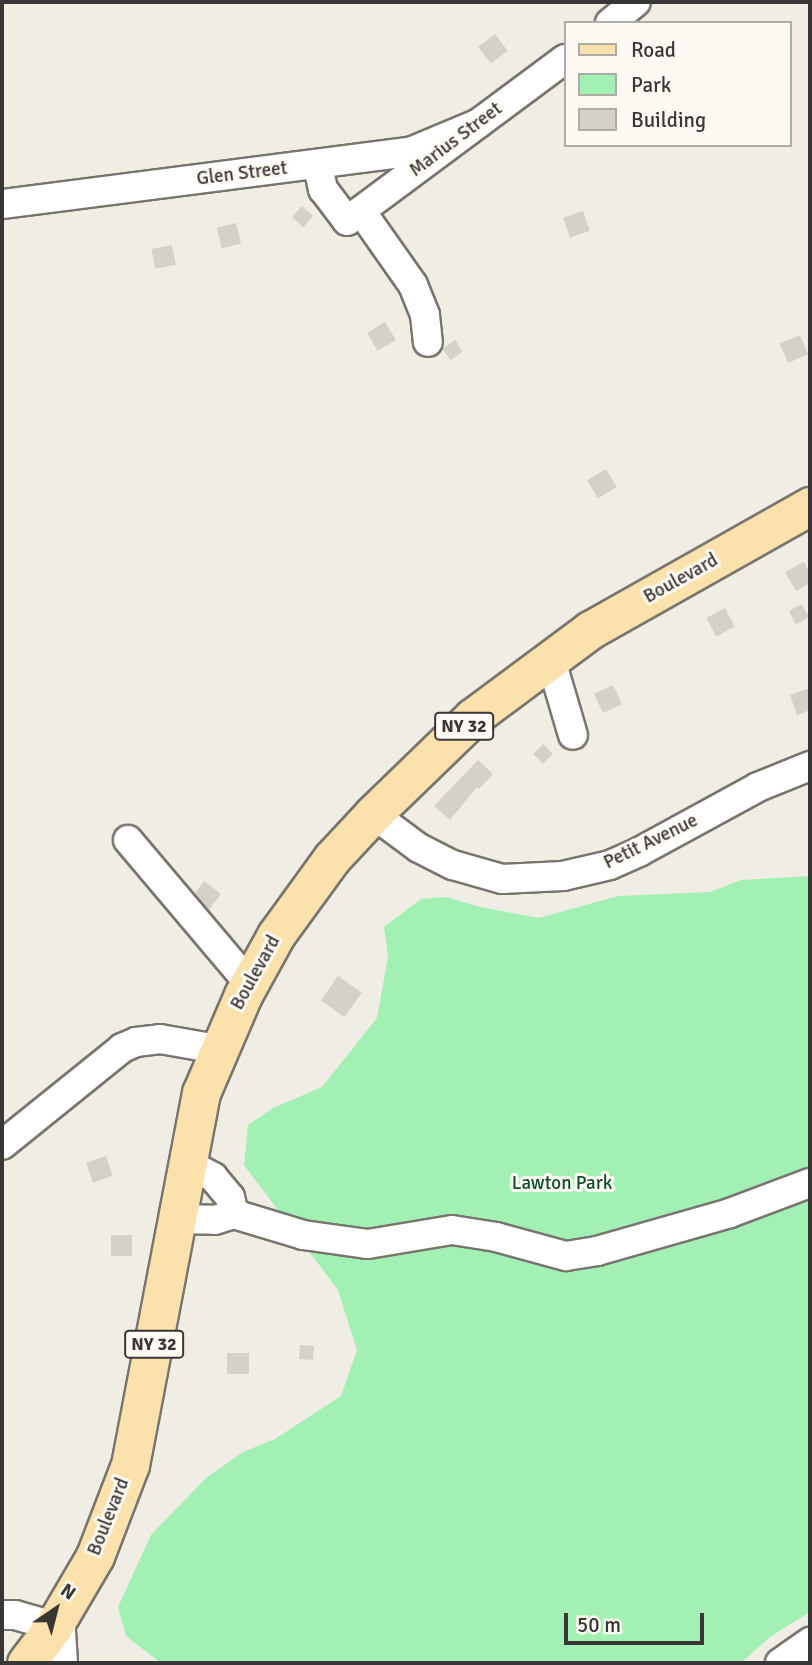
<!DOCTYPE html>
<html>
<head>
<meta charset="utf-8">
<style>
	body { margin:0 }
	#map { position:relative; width:812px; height:1665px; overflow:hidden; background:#f0ede5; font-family:Signika,sans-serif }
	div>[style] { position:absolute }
	.green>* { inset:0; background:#a3f0b4 }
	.building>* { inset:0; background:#d4d1ca; transform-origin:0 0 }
	.roads { filter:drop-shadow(2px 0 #78756e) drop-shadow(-2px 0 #78756e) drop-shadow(0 2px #78756e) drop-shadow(0 -2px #78756e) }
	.minor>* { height:28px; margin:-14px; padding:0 14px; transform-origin:14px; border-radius:14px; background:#fff }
	.major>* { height:37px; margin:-18.5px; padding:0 18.5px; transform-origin:18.5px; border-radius:18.5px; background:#fbe2ad }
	span { translate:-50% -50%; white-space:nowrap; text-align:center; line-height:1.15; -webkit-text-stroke:6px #fefaf3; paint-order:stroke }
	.shield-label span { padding:2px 5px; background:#fefaf3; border:2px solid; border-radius:5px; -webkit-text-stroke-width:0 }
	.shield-label { font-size:18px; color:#393735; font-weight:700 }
	.street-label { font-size:19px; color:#393735 }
	.park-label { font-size:19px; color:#0f4d25 }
	.frame { position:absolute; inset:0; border:4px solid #393735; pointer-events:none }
	.legend { position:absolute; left:564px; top:21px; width:228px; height:126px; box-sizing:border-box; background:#fefaf3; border:2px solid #afaca7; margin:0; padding:9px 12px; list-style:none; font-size:21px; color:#393735 }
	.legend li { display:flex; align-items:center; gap:14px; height:35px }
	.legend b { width:35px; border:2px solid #afaca7 }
	.north { position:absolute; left:21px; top:1574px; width:70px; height:70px; -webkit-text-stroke:5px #fefaf3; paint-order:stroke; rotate:35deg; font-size:19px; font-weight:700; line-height:28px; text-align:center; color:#393735 }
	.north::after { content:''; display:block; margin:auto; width:24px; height:32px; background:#393735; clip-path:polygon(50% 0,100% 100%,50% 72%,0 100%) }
	.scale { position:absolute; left:564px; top:1613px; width:140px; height:32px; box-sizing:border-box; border:4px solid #393735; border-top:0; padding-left:9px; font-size:21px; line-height:24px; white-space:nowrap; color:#393735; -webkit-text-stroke:5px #fefaf3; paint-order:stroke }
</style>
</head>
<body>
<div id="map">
	<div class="green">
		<div style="clip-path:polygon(810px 876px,810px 1612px,771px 1636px,741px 1663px,161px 1663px,126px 1636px,118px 1607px,151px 1535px,206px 1478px,243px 1452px,275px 1439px,341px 1396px,357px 1350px,338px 1290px,244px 1165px,248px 1125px,273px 1108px,322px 1087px,377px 1018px,388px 957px,384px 927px,421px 899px,446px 897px,480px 907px,539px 918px,618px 896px,710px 892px,741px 880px)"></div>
	</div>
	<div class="building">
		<div style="left:495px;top:34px;width:21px;height:21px;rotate:53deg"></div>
		<div style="left:302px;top:206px;width:15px;height:15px;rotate:42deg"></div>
		<div style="left:583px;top:211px;width:21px;height:21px;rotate:71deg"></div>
		<div style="left:236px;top:223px;width:21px;height:20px;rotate:76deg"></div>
		<div style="left:172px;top:245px;width:20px;height:21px;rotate:79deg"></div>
		<div style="left:385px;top:322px;width:21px;height:21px;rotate:59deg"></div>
		<div style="left:800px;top:335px;width:21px;height:22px;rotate:67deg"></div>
		<div style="left:455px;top:340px;width:14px;height:15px;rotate:56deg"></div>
		<div style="left:606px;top:469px;width:21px;height:22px;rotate:59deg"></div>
		<div style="clip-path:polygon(804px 562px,810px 574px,810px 583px,796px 591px,785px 572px)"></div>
		<div style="left:802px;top:604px;width:15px;height:15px;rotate:62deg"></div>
		<div style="left:725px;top:608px;width:21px;height:21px;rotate:62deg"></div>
		<div style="left:613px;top:685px;width:21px;height:21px;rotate:65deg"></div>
		<div style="clip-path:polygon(810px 688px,810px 710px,797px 715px,790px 695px)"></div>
		<div style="left:543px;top:744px;width:14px;height:14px;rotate:45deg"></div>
		<div style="clip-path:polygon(478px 760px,493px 774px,479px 789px,477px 787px,450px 820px,434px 806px)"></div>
		<div style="clip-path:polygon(204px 881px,221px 894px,209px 910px,195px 893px)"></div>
		<div style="left:338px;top:976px;width:29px;height:30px;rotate:35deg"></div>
		<div style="left:106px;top:1156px;width:21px;height:21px;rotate:71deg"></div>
		<div style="left:111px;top:1235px;width:21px;height:21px"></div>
		<div style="left:300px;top:1345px;width:14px;height:14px;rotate:4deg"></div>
		<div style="left:249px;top:1353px;width:21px;height:22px;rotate:90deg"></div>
	</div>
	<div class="roads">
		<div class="minor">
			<div style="left:610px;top:23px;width:33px;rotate:-39deg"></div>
			<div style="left:318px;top:166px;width:24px;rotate:78deg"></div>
			<div style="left:323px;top:189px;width:40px;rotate:53deg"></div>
			<div style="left:347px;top:221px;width:272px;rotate:-36.6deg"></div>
			<div style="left:2px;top:204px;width:411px;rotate:-7.3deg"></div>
			<div style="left:410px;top:152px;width:73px;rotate:-22.7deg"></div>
			<div style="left:361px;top:211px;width:90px;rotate:54.9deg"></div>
			<div style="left:413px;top:285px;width:32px;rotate:68deg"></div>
			<div style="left:425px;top:315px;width:27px;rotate:84deg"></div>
			<div style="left:550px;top:657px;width:81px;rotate:73.6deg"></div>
			<div style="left:373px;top:814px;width:57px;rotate:36.5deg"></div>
			<div style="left:419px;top:848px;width:38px;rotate:27deg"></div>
			<div style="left:453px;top:865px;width:51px;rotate:15.9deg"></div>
			<div style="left:502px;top:879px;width:61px;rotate:-2.8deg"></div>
			<div style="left:563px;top:876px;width:48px;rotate:-13.2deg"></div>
			<div style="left:610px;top:865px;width:32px;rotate:-24deg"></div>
			<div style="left:639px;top:852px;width:136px;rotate:-28.6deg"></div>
			<div style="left:758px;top:787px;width:56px;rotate:-22deg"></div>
			<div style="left:128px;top:840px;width:187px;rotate:49.8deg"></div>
			<div style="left:2px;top:1145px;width:154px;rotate:-38.9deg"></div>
			<div style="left:122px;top:1048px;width:15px;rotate:-23deg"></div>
			<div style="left:136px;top:1042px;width:24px;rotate:-7deg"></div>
			<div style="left:160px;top:1039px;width:58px;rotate:10deg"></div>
			<div style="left:187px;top:1163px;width:30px;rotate:28deg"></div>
			<div style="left:213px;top:1177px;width:26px;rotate:50deg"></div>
			<div style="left:230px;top:1197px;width:17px;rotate:77deg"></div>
			<div style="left:176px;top:1219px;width:39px;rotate:1deg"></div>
			<div style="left:215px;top:1220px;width:20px;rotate:-18deg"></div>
			<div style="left:234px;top:1214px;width:72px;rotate:16.9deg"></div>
			<div style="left:303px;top:1235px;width:66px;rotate:7.9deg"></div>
			<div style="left:368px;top:1244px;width:85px;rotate:-9.5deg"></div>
			<div style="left:452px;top:1230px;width:45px;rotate:9deg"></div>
			<div style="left:496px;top:1237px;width:73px;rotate:15.2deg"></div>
			<div style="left:566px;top:1256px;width:31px;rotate:-9deg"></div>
			<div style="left:597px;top:1251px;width:138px;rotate:-15.9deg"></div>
			<div style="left:730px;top:1213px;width:85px;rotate:-20.6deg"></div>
			<div style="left:2px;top:1615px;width:13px"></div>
			<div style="left:15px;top:1615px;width:41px;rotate:15.8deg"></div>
			<div style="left:60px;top:1615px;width:48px;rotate:86.4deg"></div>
			<div style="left:780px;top:1663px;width:37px;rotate:-35deg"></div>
		</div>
		<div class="major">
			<div style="left:26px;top:1663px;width:46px;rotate:-52.9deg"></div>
			<div style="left:54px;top:1626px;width:81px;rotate:-59.6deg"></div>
			<div style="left:95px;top:1556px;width:97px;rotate:-69deg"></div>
			<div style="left:130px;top:1465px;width:379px;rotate:-79.2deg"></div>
			<div style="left:201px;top:1093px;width:107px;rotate:-66.8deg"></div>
			<div style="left:243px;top:995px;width:68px;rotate:-61.2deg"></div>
			<div style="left:276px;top:935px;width:95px;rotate:-54deg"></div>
			<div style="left:332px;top:858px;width:60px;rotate:-47deg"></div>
			<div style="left:373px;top:814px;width:139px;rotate:-44.1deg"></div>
			<div style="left:473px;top:717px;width:146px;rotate:-36.6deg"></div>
			<div style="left:590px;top:630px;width:253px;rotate:-29.4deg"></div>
		</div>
	</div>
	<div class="shield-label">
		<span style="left:464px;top:726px">NY 32</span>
		<span style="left:154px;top:1344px">NY 32</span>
	</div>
	<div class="street-label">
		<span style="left:456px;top:140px;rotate:-37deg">Marius Street</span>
		<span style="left:242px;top:174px;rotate:-7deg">Glen Street</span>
		<span style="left:681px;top:579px;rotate:-29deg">Boulevard</span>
		<span style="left:651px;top:842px;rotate:-26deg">Petit Avenue</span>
		<span style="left:256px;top:973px;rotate:-61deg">Boulevard</span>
		<span style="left:109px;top:1517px;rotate:-68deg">Boulevard</span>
	</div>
	<div class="park-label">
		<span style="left:562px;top:1184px">Lawton Park</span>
	</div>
	<div class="frame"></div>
	<ul class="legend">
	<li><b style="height:9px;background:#fbe2ad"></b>Road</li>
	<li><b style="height:19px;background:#a3f0b4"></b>Park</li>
	<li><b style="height:19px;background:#d4d1ca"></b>Building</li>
	</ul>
	<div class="north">N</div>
	<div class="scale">50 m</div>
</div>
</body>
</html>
